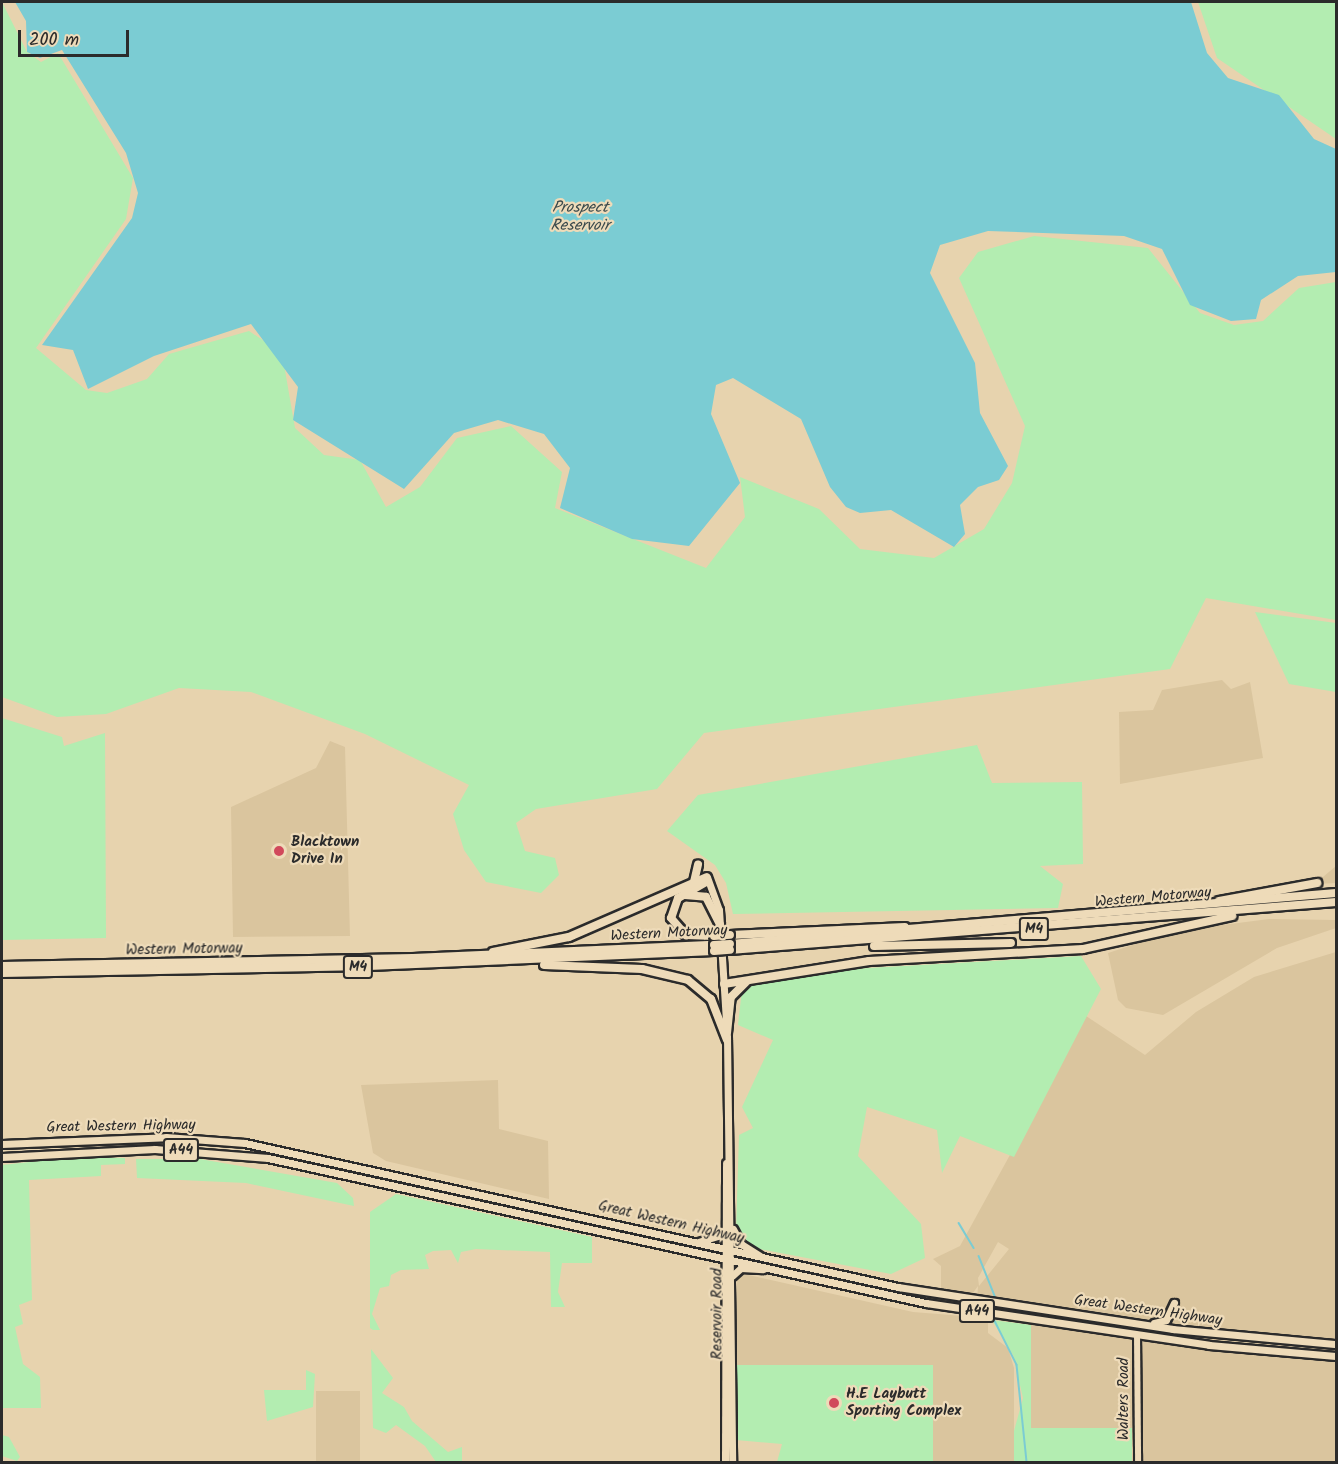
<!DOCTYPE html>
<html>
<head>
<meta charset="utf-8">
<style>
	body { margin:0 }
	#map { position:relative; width:1338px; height:1464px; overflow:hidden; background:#e7d3ae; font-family:Kalam,sans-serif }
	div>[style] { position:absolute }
	.built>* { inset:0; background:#dac59e; transform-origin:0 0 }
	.green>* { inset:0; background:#b3edb1 }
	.water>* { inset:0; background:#7bccd3 }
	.stream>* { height:1.5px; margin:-0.75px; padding:0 0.75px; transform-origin:0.75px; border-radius:0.75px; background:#7bccd3 }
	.roads { filter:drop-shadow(2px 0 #2b2b2b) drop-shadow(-2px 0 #2b2b2b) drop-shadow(0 2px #2b2b2b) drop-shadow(0 -2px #2b2b2b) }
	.secondary>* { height:6px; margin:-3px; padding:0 3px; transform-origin:3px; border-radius:3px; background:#eedbb9 }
	.primary>* { height:7px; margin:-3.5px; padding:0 3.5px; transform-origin:3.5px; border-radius:3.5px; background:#eedbb9 }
	.trunk>* { height:7px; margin:-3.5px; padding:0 3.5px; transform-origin:3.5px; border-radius:3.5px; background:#eedbb9 }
	.motorway>* { height:8px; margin:-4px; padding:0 4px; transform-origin:4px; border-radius:4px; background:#eedbb9 }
	.bridges { filter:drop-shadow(2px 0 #2b2b2b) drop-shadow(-2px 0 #2b2b2b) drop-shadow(0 2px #2b2b2b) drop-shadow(0 -2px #2b2b2b) }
	.motorway-bridge>* { height:8px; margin:-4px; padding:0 4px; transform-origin:4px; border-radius:4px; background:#eedbb9 }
	.dots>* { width:16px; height:16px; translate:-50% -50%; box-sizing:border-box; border:3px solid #eedbb9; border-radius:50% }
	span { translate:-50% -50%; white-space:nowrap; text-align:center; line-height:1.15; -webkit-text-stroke:4.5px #eedbb9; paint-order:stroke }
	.shield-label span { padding:2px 4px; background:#eedbb9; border:2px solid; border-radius:4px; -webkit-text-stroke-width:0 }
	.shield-label { font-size:14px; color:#2b2b2b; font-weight:700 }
	.poi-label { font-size:15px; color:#2b2b2b; font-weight:700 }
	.left { translate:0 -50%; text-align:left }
	.street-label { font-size:15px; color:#2b2b2b }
	.water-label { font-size:16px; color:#3b4b4d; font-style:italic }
	.frame { position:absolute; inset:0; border:3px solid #2b2b2b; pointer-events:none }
	.scale { position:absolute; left:18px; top:30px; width:111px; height:27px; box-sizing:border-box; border:3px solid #2b2b2b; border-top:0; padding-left:8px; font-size:18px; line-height:21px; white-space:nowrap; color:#2b2b2b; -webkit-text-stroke:4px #eedbb9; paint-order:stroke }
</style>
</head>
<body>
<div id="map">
	<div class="built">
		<div style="clip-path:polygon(1222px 680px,1231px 689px,1250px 682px,1263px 758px,1120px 784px,1119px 712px,1153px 710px,1162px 690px)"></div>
		<div style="clip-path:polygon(330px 741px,345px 747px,350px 936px,233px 937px,231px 807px,316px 768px)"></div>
		<div style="clip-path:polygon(1336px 866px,1336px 883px,1317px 884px,1317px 882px)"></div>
		<div style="clip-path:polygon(1269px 919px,1336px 920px,1336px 928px,1277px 948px,1163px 1015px,1126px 1008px,1118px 1000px,1108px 953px,1176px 931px)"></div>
		<div style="clip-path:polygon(evenodd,1336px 952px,1336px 1462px,1132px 1462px,1132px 1428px,1031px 1429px,1030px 1325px,988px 1319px,988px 1333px,1008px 1348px,1014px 1368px,1014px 1462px,933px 1462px,933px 1365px,735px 1365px,737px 1280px,744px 1274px,913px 1312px,976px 1317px,978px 1286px,973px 1293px,941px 1288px,941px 1266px,933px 1259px,960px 1246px,1086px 1016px,1145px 1055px,1196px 1012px,1254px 977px,1336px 952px,998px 1242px,1009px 1249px,979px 1286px,978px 1278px,998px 1242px)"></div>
		<div style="clip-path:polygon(498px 1080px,499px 1129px,548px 1141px,549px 1199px,386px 1161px,373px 1153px,361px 1085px)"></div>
		<div style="left:360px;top:1391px;width:71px;height:44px;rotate:90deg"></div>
	</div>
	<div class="green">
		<div style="clip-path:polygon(2px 2px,27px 52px,41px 62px,58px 53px,133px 178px,126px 219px,36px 348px,86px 390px,107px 393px,147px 379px,169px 354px,249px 331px,282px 353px,295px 428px,324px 455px,360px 460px,386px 507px,420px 487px,457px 438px,511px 426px,562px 472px,555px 508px,706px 568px,745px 517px,740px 477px,819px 509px,860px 549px,934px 558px,984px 529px,1012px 483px,1025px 426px,959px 278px,978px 252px,1034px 236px,1148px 248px,1200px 313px,1234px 325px,1263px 321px,1299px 288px,1336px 282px,1336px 620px,1206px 598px,1170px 669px,704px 733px,657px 789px,536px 809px,516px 823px,525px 851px,555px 858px,559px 875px,541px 893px,486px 882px,464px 850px,453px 814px,469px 785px,365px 734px,251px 692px,179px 688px,106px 714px,57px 717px,2px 697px)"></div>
		<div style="clip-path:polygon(1198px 2px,1336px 2px,1336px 139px,1217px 58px)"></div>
		<div style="clip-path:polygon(1255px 612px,1336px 623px,1336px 692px,1289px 684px)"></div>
		<div style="clip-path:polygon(2px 718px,62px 737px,64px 746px,105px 733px,106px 938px,2px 940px)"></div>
		<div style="clip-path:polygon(977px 745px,992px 783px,1082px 782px,1083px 864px,1040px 866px,1063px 884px,1058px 908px,733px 914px,726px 883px,715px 865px,667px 831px,698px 795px)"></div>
		<div style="clip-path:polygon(1081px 956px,1101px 989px,1014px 1157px,960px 1136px,942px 1173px,937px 1130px,867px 1107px,858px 1156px,921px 1224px,925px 1258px,891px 1274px,754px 1248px,736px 1230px,739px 1135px,753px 1128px,742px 1107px,773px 1040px,738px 1025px,742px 989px,761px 980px,833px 970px)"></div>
		<div style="clip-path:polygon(75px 1157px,125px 1158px,125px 1164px,101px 1165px,101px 1176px,29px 1180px,32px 1300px,19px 1305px,23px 1324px,15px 1327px,23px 1364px,40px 1377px,41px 1408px,2px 1408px,2px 1165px)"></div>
		<div style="clip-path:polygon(136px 1159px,200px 1159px,337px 1183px,353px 1198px,354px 1206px,246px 1183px,137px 1178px)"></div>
		<div style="clip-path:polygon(396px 1194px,592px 1237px,592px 1263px,562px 1263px,558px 1292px,565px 1307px,551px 1307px,550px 1252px,476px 1249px,461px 1252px,458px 1263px,451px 1250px,433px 1251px,425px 1255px,429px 1269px,401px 1270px,391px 1275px,389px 1286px,380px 1288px,372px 1314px,380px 1330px,373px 1330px,370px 1328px,370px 1212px)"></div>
		<div style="clip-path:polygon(992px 1320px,1031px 1325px,1031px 1428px,1132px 1428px,1132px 1462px,1014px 1462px,1014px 1431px,1023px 1398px,1013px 1355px)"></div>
		<div style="clip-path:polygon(371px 1349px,393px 1378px,382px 1393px,404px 1407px,412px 1421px,448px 1452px,462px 1447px,462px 1462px,436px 1462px,425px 1446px,396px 1425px,386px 1433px,373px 1428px)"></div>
		<div style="clip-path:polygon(933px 1365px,933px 1462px,777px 1462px,782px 1444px,736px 1440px,735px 1365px)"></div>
		<div style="clip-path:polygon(306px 1370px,315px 1374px,313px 1407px,267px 1421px,264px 1390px,306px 1390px)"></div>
		<div style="clip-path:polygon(2px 1435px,9px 1437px,20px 1457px,17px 1461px,2px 1456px)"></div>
	</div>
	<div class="water">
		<div style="clip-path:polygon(15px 2px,1191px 2px,1207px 53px,1228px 78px,1279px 95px,1314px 139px,1336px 149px,1336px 272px,1298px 276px,1261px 300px,1256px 319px,1231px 321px,1190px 305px,1162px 249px,1124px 236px,988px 231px,940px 245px,930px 273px,975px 363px,980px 413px,1008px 466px,999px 480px,978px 487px,960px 505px,965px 534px,954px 547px,891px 510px,860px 513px,846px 507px,830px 487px,801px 419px,733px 378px,716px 385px,711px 414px,740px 483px,689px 546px,632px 539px,560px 508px,570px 468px,544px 434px,498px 420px,454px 433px,404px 489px,293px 420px,298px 387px,251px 324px,154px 356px,88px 389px,73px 350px,42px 345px,132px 218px,138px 193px,126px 153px,62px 50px,40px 58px,27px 52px,26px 21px)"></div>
	</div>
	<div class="stream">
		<div style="left:959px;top:1223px;width:29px;rotate:59deg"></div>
		<div style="left:979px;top:1256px;width:43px;rotate:68.2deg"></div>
		<div style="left:994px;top:1319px;width:51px;rotate:63.4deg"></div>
		<div style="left:1017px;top:1365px;width:98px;rotate:84.1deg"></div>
	</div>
	<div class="roads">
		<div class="secondary">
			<div style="left:1137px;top:1335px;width:127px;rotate:89.5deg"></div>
		</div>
		<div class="primary">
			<div style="left:707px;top:877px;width:35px;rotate:70deg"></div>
			<div style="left:719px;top:910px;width:112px;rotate:86.4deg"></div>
			<div style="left:727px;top:1036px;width:426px;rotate:89.3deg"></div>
			<div style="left:733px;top:1229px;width:17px;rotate:62deg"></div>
			<div style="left:741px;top:1244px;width:22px;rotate:32deg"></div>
			<div style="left:698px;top:1242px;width:27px;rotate:-17deg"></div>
			<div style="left:732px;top:1276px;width:12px;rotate:-42deg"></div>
			<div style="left:741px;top:1268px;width:22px;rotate:3deg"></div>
			<div style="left:725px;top:1462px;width:299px;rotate:-89.8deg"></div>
		</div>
		<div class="trunk">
			<div style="left:2px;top:1144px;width:164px;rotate:-2.4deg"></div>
			<div style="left:166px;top:1137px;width:79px;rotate:4.3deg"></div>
			<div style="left:245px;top:1143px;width:669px;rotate:12.44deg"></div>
			<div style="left:898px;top:1287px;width:278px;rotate:8.7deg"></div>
			<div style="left:1173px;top:1329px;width:164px;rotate:5.3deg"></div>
			<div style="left:2px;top:1157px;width:153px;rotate:-3deg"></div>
			<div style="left:155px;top:1149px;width:113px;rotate:4.6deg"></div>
			<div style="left:268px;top:1158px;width:674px;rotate:12.43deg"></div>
			<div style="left:926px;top:1303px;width:286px;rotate:8.4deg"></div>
			<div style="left:1209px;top:1345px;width:127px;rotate:5deg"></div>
			<div style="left:1154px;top:1323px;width:12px;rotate:-14deg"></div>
			<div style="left:1166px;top:1320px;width:19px;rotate:-65deg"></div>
		</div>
		<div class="motorway">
			<div style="left:694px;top:882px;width:18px;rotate:-77deg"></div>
			<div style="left:706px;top:882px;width:32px;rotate:150deg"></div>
			<div style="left:678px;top:898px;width:21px;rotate:109deg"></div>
			<div style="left:671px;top:918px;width:23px;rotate:49deg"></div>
			<div style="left:686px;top:935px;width:28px;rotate:2deg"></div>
			<div style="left:685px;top:895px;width:21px;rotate:5deg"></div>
			<div style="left:706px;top:897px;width:31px;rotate:63deg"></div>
			<div style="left:1219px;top:901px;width:100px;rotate:-10.4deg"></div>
			<div style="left:730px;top:935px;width:175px;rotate:-2.6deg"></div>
			<div style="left:730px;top:944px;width:608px;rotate:-4.81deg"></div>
			<div style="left:874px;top:946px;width:137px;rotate:-1.3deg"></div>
			<div style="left:730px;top:950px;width:608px;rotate:-4.53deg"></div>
			<div style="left:493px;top:952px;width:77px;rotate:-11.2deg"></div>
			<div style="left:569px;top:937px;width:150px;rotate:-23.5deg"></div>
			<div style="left:544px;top:965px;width:98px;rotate:2.3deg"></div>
			<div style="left:642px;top:969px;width:47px;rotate:13.4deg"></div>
			<div style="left:688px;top:980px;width:30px;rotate:40deg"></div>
			<div style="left:711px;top:999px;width:44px;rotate:68.7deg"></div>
			<div style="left:2px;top:966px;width:411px;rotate:-1.1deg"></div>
			<div style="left:413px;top:958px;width:301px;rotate:-2.5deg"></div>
			<div style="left:2px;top:973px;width:367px;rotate:-1.1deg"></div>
			<div style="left:369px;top:966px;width:345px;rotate:-2.5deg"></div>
			<div style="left:724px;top:984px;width:147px;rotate:-9deg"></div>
			<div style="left:869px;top:961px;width:214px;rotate:-3.2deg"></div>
			<div style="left:1083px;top:949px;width:153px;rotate:-12.5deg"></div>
			<div style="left:727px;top:1033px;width:36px;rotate:-84deg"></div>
			<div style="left:731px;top:997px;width:21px;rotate:-45deg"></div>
		</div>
	</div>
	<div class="bridges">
		<div class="motorway-bridge">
			<div style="left:714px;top:936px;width:16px;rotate:-4deg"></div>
			<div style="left:714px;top:945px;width:16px;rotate:-4deg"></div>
			<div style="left:714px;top:951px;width:16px;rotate:-4deg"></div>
		</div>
	</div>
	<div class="dots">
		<div style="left:279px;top:851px;background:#d1495b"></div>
		<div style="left:834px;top:1403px;background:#d1495b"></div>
	</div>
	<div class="shield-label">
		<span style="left:1034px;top:929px">M4</span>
		<span style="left:358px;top:967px">M4</span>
		<span style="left:181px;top:1150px">A44</span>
		<span style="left:977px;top:1311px">A44</span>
	</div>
	<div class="poi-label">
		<span class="left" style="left:291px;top:851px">Blacktown<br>Drive In</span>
		<span class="left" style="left:846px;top:1403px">H.E Laybutt<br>Sporting Complex</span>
	</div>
	<div class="street-label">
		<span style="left:1153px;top:898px;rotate:-5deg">Western Motorway</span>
		<span style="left:669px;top:934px;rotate:-3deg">Western Motorway</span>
		<span style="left:184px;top:950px;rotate:-1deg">Western Motorway</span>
		<span style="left:121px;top:1127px;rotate:-1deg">Great Western Highway</span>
		<span style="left:671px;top:1223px;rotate:13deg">Great Western Highway</span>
		<span style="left:1148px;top:1311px;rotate:8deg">Great Western Highway</span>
		<span style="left:718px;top:1314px;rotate:-90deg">Reservoir Road</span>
		<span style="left:1125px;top:1399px;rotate:-90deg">Walters Road</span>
	</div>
	<div class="water-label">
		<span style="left:580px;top:217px">Prospect<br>Reservoir</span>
	</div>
	<div class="frame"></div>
	<div class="scale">200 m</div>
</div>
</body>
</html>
